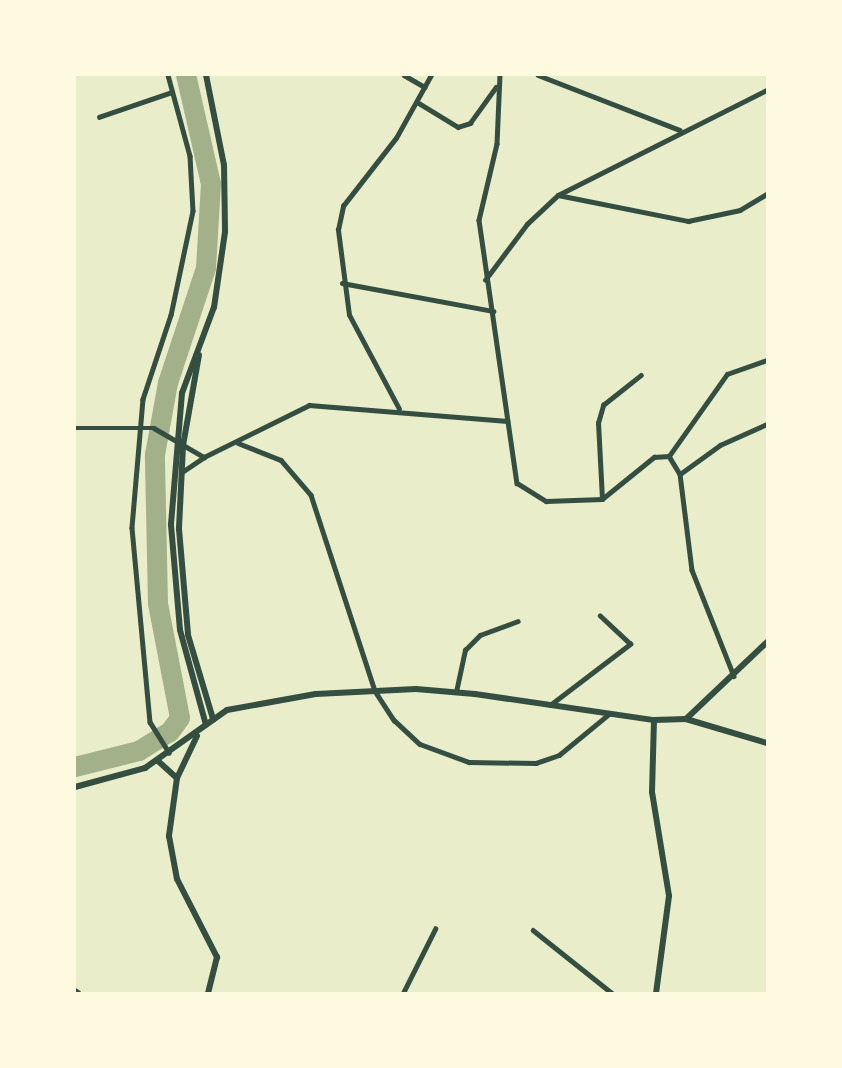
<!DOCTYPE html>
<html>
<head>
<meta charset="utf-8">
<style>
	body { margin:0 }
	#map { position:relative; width:842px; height:1068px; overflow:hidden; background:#e9edc9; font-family:"Sofia Sans Condensed",sans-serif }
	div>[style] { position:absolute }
	.river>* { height:20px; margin:-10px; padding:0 10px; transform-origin:10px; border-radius:10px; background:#a3b18a }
	.minor>* { height:4.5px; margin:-2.25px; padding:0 2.25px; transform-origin:2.25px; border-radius:2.25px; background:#344e41 }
	.tertiary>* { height:6px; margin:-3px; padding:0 3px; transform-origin:3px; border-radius:3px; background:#344e41 }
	span { translate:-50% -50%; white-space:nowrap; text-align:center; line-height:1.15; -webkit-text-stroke:4.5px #fefae0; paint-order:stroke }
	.frame { position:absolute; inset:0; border:76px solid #fefae0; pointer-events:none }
</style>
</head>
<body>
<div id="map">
	<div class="river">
		<div style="left:75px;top:767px;width:66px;rotate:-14deg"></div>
		<div style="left:139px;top:751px;width:36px;rotate:-32deg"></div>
		<div style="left:170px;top:732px;width:17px;rotate:-54deg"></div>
		<div style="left:180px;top:718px;width:116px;rotate:-100.9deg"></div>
		<div style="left:158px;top:604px;width:149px;rotate:-91.2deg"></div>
		<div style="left:155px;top:455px;width:73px;rotate:-79.8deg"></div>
		<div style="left:168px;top:383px;width:121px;rotate:-71.7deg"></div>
		<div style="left:206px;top:268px;width:84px;rotate:-86.6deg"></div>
		<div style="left:211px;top:184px;width:112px;rotate:-102.9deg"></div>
	</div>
	<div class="minor">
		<div style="left:168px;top:75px;width:84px;rotate:74.8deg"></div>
		<div style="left:190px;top:156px;width:55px;rotate:86.9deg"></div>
		<div style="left:193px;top:211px;width:106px;rotate:101.9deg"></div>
		<div style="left:171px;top:315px;width:89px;rotate:108.4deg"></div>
		<div style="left:143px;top:399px;width:129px;rotate:94.9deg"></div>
		<div style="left:132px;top:528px;width:195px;rotate:84.7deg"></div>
		<div style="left:150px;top:722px;width:36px;rotate:58deg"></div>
		<div style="left:404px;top:75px;width:24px;rotate:30deg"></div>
		<div style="left:500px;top:75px;width:69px;rotate:92.5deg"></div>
		<div style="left:497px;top:144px;width:78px;rotate:103.3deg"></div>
		<div style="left:479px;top:220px;width:266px;rotate:81.8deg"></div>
		<div style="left:517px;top:483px;width:34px;rotate:32deg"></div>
		<div style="left:546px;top:501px;width:56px;rotate:-2deg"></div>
		<div style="left:602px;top:499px;width:67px;rotate:-38.9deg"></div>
		<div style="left:654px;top:457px;width:15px;rotate:-4deg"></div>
		<div style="left:669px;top:456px;width:21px;rotate:59deg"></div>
		<div style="left:680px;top:474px;width:97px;rotate:82.9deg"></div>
		<div style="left:692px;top:570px;width:114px;rotate:68.4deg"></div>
		<div style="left:538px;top:75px;width:152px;rotate:21.2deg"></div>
		<div style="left:417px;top:102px;width:48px;rotate:31.4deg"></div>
		<div style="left:458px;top:127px;width:13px;rotate:-18deg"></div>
		<div style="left:470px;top:123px;width:44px;rotate:-54.2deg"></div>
		<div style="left:99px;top:117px;width:77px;rotate:-18.9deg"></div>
		<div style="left:558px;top:195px;width:133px;rotate:11.3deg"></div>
		<div style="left:688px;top:221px;width:53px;rotate:-11.9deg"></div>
		<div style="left:740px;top:210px;width:31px;rotate:-31deg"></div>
		<div style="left:485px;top:280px;width:70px;rotate:-53.1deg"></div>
		<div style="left:527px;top:224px;width:42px;rotate:-43.1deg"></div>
		<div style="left:558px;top:195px;width:234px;rotate:-26.7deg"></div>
		<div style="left:342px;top:283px;width:154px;rotate:10.5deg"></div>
		<div style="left:399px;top:409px;width:106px;rotate:-118deg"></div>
		<div style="left:349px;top:315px;width:86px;rotate:-97.4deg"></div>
		<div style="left:338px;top:230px;width:25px;rotate:-78deg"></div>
		<div style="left:343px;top:206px;width:86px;rotate:-52.1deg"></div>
		<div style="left:396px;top:138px;width:72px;rotate:-60.9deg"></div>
		<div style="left:76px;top:428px;width:78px"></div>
		<div style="left:154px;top:428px;width:58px;rotate:30.1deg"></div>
		<div style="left:204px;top:457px;width:117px;rotate:-26.3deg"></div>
		<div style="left:309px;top:405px;width:199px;rotate:4.6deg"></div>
		<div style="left:238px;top:443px;width:46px;rotate:21.6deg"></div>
		<div style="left:281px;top:460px;width:46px;rotate:49.4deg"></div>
		<div style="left:311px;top:495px;width:206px;rotate:71.9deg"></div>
		<div style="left:375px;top:691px;width:35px;rotate:57deg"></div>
		<div style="left:394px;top:720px;width:35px;rotate:43deg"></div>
		<div style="left:420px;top:744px;width:52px;rotate:20.2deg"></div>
		<div style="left:469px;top:762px;width:67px;rotate:0.9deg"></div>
		<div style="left:536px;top:763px;width:24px;rotate:-19deg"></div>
		<div style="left:559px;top:755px;width:65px;rotate:-39.4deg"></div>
		<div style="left:669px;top:456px;width:100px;rotate:-54.7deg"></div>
		<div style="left:727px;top:374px;width:42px;rotate:-19.3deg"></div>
		<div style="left:182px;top:472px;width:27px;rotate:-34deg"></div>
		<div style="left:680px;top:474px;width:49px;rotate:-35.9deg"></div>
		<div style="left:720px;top:445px;width:51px;rotate:-24.1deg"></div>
		<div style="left:602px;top:499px;width:76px;rotate:-93deg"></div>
		<div style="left:598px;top:423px;width:19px;rotate:-74deg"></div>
		<div style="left:603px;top:405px;width:48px;rotate:-38.3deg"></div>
		<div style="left:456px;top:692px;width:43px;rotate:-77.9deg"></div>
		<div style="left:465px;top:650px;width:21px;rotate:-45deg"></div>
		<div style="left:480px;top:635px;width:40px;rotate:-20.2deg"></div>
		<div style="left:550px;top:705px;width:101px;rotate:-37.3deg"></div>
		<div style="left:630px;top:644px;width:41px;rotate:-137deg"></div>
		<div style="left:533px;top:930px;width:101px;rotate:38.6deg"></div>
		<div style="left:403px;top:993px;width:72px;rotate:-63.4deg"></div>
	</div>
	<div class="tertiary">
		<div style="left:206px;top:75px;width:92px;rotate:78.7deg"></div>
		<div style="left:224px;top:165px;width:67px;rotate:89.1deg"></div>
		<div style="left:225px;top:232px;width:76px;rotate:98.3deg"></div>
		<div style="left:214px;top:307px;width:92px;rotate:110.4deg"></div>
		<div style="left:182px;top:393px;width:132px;rotate:94.8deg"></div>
		<div style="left:171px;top:525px;width:105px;rotate:85.1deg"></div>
		<div style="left:180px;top:630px;width:98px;rotate:74.7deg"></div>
		<div style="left:199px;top:355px;width:92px;rotate:100deg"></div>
		<div style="left:183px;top:446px;width:83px;rotate:92.8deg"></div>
		<div style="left:179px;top:529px;width:106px;rotate:85.1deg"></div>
		<div style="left:188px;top:635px;width:88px;rotate:73.4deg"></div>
		<div style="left:686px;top:719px;width:112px;rotate:-43.5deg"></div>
		<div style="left:654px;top:720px;width:72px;rotate:91.6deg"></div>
		<div style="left:652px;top:792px;width:105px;rotate:80.7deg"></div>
		<div style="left:669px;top:896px;width:98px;rotate:97.6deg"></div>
		<div style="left:197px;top:736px;width:47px;rotate:115.5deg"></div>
		<div style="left:177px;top:778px;width:59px;rotate:97.9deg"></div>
		<div style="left:169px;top:836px;width:44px;rotate:79.5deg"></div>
		<div style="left:177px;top:879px;width:88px;rotate:62.9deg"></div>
		<div style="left:217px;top:957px;width:37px;rotate:104deg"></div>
		<div style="left:158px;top:761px;width:25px;rotate:42deg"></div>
		<div style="left:75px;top:787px;width:73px;rotate:-15.2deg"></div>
		<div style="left:145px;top:768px;width:100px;rotate:-35.3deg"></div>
		<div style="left:227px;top:710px;width:90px;rotate:-10.2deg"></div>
		<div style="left:316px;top:694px;width:100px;rotate:-2.9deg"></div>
		<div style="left:416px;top:689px;width:59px;rotate:4.8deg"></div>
		<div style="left:475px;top:694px;width:181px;rotate:8.3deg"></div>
		<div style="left:654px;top:720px;width:32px;rotate:-2deg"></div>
		<div style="left:686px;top:719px;width:84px;rotate:16.5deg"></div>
		<div style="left:75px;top:991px;width:4px;rotate:34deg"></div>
	</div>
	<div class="frame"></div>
</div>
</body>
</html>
